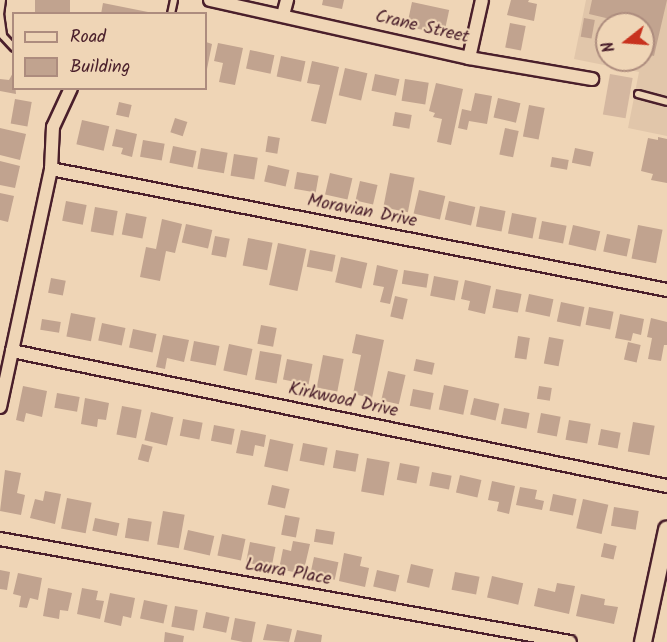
<!DOCTYPE html>
<html>
<head>
<meta charset="utf-8">
<style>
	body { margin:0 }
	#map { position:relative; width:667px; height:642px; overflow:hidden; background:#efd5b6; font-family:Kalam,sans-serif }
	div>[style] { position:absolute }
	.built>* { inset:0; background:#e1c6aa }
	.green>* { inset:0; background:#d4b7a0; transform-origin:0 0 }
	.building>* { inset:0; background:#c1a38f; transform-origin:0 0 }
	.roads { filter:drop-shadow(2px 0 #4a1f2b) drop-shadow(-2px 0 #4a1f2b) drop-shadow(0 2px #4a1f2b) drop-shadow(0 -2px #4a1f2b) }
	.service>* { height:6px; margin:-3px; padding:0 3px; transform-origin:3px; border-radius:3px; background:#efd5b6 }
	.minor>* { height:12px; margin:-6px; padding:0 6px; transform-origin:6px; border-radius:6px; background:#efd5b6 }
	.secondary>* { height:16px; margin:-8px; padding:0 8px; transform-origin:8px; border-radius:8px; background:#efd5b6 }
	span { translate:-50% -50%; white-space:nowrap; text-align:center; line-height:1.15; -webkit-text-stroke:4.5px #efd5b6; paint-order:stroke }
	.street-label { font-size:18px; color:#4a1f2b }
	.legend { position:absolute; left:12px; top:12px; width:195px; height:78px; box-sizing:border-box; background:#efd5b6; border:2px solid #ad8c7e; margin:0; padding:8px 10px; list-style:none; font-size:18px; color:#4a1f2b }
	.legend li { display:flex; align-items:center; gap:12px; height:30px }
	.legend b { width:30px; border:2px solid #ad8c7e }
	.north { position:absolute; left:595px; top:12px; width:60px; height:60px; box-sizing:border-box; background:#efd5b6; border:2px solid #ad8c7e; border-radius:50%; rotate:253deg; font-size:16px; font-weight:700; line-height:24px; text-align:center; color:#4a1f2b }
	.north::after { content:''; display:block; margin:auto; width:21px; height:27px; background:#c8321e; clip-path:polygon(50% 0,100% 100%,50% 72%,0 100%) }
</style>
</head>
<body>
<div id="map">
	<div class="built">
		<div style="clip-path:polygon(evenodd,586px 0,667px 0,667px 136px,628px 128px,639px 72px,574px 59px,586px 0,607px 24px,643px 24px,643px 60px,607px 60px,607px 24px)"></div>
	</div>
	<div class="green">
		<div style="left:610px;top:74px;width:23px;height:41px;rotate:10deg"></div>
	</div>
	<div class="building">
		<div style="left:35px;top:0;width:35px;height:14px"></div>
		<div style="clip-path:polygon(323px 0,344px 0,342px 9px,322px 5px)"></div>
		<div style="clip-path:polygon(511px 0,529px 0,528px 2px,537px 4px,534px 21px,507px 15px)"></div>
		<div style="clip-path:polygon(592px 0,667px 0,654px 56px,643px 53px,643px 24px,623px 24px,623px 22px,589px 14px)"></div>
		<div style="left:412px;top:2px;width:38px;height:25px;rotate:12deg"></div>
		<div style="clip-path:polygon(103px 3px,148px 12px,148px 14px,101px 14px)"></div>
		<div style="left:584px;top:18px;width:11px;height:19px;rotate:10deg"></div>
		<div style="left:510px;top:23px;width:16px;height:25px;rotate:11deg"></div>
		<div style="clip-path:polygon(206px 42px,212px 44px,207px 69px,206px 69px)"></div>
		<div style="clip-path:polygon(218px 43px,243px 48px,235px 85px,219px 82px,223px 63px,214px 61px)"></div>
		<div style="left:250px;top:50px;width:25px;height:19px;rotate:12deg"></div>
		<div style="left:281px;top:56px;width:25px;height:21px;rotate:12deg"></div>
		<div style="clip-path:polygon(312px 61px,339px 67px,326px 124px,311px 121px,320px 85px,307px 83px)"></div>
		<div style="left:345px;top:68px;width:23px;height:28px;rotate:13deg"></div>
		<div style="clip-path:polygon(14px 71px,16px 94px,0 91px,0 79px,9px 80px)"></div>
		<div style="left:375px;top:74px;width:25px;height:17px;rotate:12deg"></div>
		<div style="left:405px;top:79px;width:24px;height:22px;rotate:9deg"></div>
		<div style="clip-path:polygon(436px 83px,463px 89px,451px 145px,437px 142px,442px 119px,433px 117px,435px 113px,429px 111px)"></div>
		<div style="clip-path:polygon(475px 93px,492px 96px,487px 124px,469px 121px,467px 130px,458px 128px,462px 109px,471px 111px)"></div>
		<div style="left:498px;top:98px;width:23px;height:20px;rotate:13deg"></div>
		<div style="left:15px;top:99px;width:17px;height:25px;rotate:10deg"></div>
		<div style="left:119px;top:102px;width:13px;height:13px;rotate:13deg"></div>
		<div style="left:529px;top:105px;width:16px;height:32px;rotate:11deg"></div>
		<div style="left:395px;top:112px;width:17px;height:14px;rotate:10deg"></div>
		<div style="left:175px;top:118px;width:13px;height:15px;rotate:18deg"></div>
		<div style="left:82px;top:120px;width:28px;height:25px;rotate:13deg"></div>
		<div style="clip-path:polygon(0 128px,26px 134px,20px 160px,0 155px)"></div>
		<div style="left:505px;top:128px;width:14px;height:27px;rotate:12deg"></div>
		<div style="clip-path:polygon(116px 129px,137px 134px,132px 157px,121px 154px,123px 148px,112px 146px)"></div>
		<div style="left:268px;top:136px;width:12px;height:16px;rotate:9deg"></div>
		<div style="clip-path:polygon(658px 137px,667px 139px,667px 183px,651px 180px,653px 174px,641px 171px,648px 138px,658px 140px)"></div>
		<div style="left:143px;top:140px;width:22px;height:17px;rotate:10deg"></div>
		<div style="left:173px;top:146px;width:24px;height:17px;rotate:12deg"></div>
		<div style="left:201px;top:148px;width:27px;height:21px;rotate:10deg"></div>
		<div style="left:575px;top:148px;width:19px;height:15px;rotate:12deg"></div>
		<div style="left:234px;top:154px;width:24px;height:22px;rotate:9deg"></div>
		<div style="left:552px;top:157px;width:17px;height:10px;rotate:10deg"></div>
		<div style="clip-path:polygon(0 161px,20px 166px,15px 188px,0 185px)"></div>
		<div style="left:268px;top:165px;width:22px;height:17px;rotate:13deg"></div>
		<div style="left:297px;top:172px;width:22px;height:17px;rotate:10deg"></div>
		<div style="left:330px;top:173px;width:23px;height:22px;rotate:13deg"></div>
		<div style="left:390px;top:173px;width:25px;height:35px;rotate:11deg"></div>
		<div style="left:360px;top:181px;width:18px;height:20px;rotate:13deg"></div>
		<div style="left:419px;top:190px;width:27px;height:24px;rotate:13deg"></div>
		<div style="clip-path:polygon(0 193px,14px 196px,8px 222px,0 220px)"></div>
		<div style="left:66px;top:201px;width:21px;height:20px;rotate:11deg"></div>
		<div style="left:449px;top:201px;width:27px;height:19px;rotate:13deg"></div>
		<div style="left:480px;top:206px;width:26px;height:21px;rotate:11deg"></div>
		<div style="left:95px;top:207px;width:23px;height:25px;rotate:10deg"></div>
		<div style="left:126px;top:213px;width:21px;height:22px;rotate:11deg"></div>
		<div style="left:512px;top:213px;width:25px;height:21px;rotate:11deg"></div>
		<div style="clip-path:polygon(162px 219px,182px 224px,175px 253px,166px 251px,160px 281px,140px 277px,146px 247px,156px 249px)"></div>
		<div style="left:542px;top:221px;width:25px;height:18px;rotate:11deg"></div>
		<div style="left:186px;top:224px;width:27px;height:19px;rotate:13deg"></div>
		<div style="left:573px;top:225px;width:28px;height:20px;rotate:13deg"></div>
		<div style="left:638px;top:225px;width:25px;height:34px;rotate:11deg"></div>
		<div style="left:607px;top:234px;width:24px;height:18px;rotate:12deg"></div>
		<div style="left:215px;top:236px;width:15px;height:19px;rotate:11deg"></div>
		<div style="left:248px;top:238px;width:25px;height:28px;rotate:11deg"></div>
		<div style="left:278px;top:243px;width:29px;height:43px;rotate:12deg"></div>
		<div style="left:310px;top:250px;width:26px;height:17px;rotate:11deg"></div>
		<div style="left:341px;top:257px;width:27px;height:26px;rotate:13deg"></div>
		<div style="clip-path:polygon(377px 265px,398px 270px,390px 304px,380px 302px,384px 287px,373px 285px)"></div>
		<div style="left:404px;top:270px;width:25px;height:14px;rotate:9deg"></div>
		<div style="left:434px;top:276px;width:25px;height:20px;rotate:11deg"></div>
		<div style="left:51px;top:278px;width:15px;height:15px;rotate:11deg"></div>
		<div style="clip-path:polygon(465px 280px,491px 286px,485px 314px,468px 310px,470px 301px,461px 299px)"></div>
		<div style="left:496px;top:289px;width:26px;height:19px;rotate:11deg"></div>
		<div style="left:529px;top:294px;width:25px;height:18px;rotate:12deg"></div>
		<div style="left:395px;top:296px;width:13px;height:21px;rotate:13deg"></div>
		<div style="left:561px;top:302px;width:24px;height:20px;rotate:12deg"></div>
		<div style="left:589px;top:307px;width:25px;height:18px;rotate:11deg"></div>
		<div style="left:71px;top:313px;width:25px;height:24px;rotate:11deg"></div>
		<div style="clip-path:polygon(620px 314px,644px 319px,641px 335px,633px 333px,631px 341px,615px 338px)"></div>
		<div style="clip-path:polygon(651px 318px,667px 322px,667px 345px,664px 345px,661px 361px,648px 359px,652px 338px,647px 337px)"></div>
		<div style="left:42px;top:319px;width:19px;height:11px;rotate:9deg"></div>
		<div style="left:102px;top:323px;width:24px;height:18px;rotate:12deg"></div>
		<div style="left:261px;top:325px;width:16px;height:19px;rotate:11deg"></div>
		<div style="left:133px;top:329px;width:24px;height:19px;rotate:12deg"></div>
		<div style="clip-path:polygon(356px 334px,384px 340px,372px 398px,353px 394px,361px 355px,352px 353px)"></div>
		<div style="clip-path:polygon(163px 335px,189px 340px,184px 362px,167px 358px,165px 369px,156px 367px)"></div>
		<div style="left:518px;top:336px;width:12px;height:22px;rotate:9deg"></div>
		<div style="left:549px;top:337px;width:15px;height:27px;rotate:11deg"></div>
		<div style="left:194px;top:341px;width:26px;height:20px;rotate:11deg"></div>
		<div style="left:628px;top:342px;width:13px;height:18px;rotate:13deg"></div>
		<div style="left:229px;top:344px;width:24px;height:27px;rotate:12deg"></div>
		<div style="left:260px;top:351px;width:22px;height:29px;rotate:10deg"></div>
		<div style="left:323px;top:355px;width:21px;height:33px;rotate:11deg"></div>
		<div style="left:287px;top:359px;width:26px;height:21px;rotate:11deg"></div>
		<div style="left:416px;top:359px;width:19px;height:12px;rotate:12deg"></div>
		<div style="left:388px;top:371px;width:18px;height:30px;rotate:13deg"></div>
		<div style="left:444px;top:385px;width:25px;height:25px;rotate:12deg"></div>
		<div style="clip-path:polygon(23px 386px,47px 391px,42px 417px,26px 413px,24px 422px,16px 420px)"></div>
		<div style="left:539px;top:386px;width:13px;height:13px;rotate:9deg"></div>
		<div style="left:413px;top:389px;width:21px;height:17px;rotate:11deg"></div>
		<div style="left:57px;top:393px;width:23px;height:15px;rotate:10deg"></div>
		<div style="clip-path:polygon(85px 398px,109px 403px,106px 420px,98px 419px,97px 427px,81px 424px)"></div>
		<div style="left:474px;top:398px;width:26px;height:17px;rotate:13deg"></div>
		<div style="left:122px;top:406px;width:20px;height:29px;rotate:11deg"></div>
		<div style="left:504px;top:408px;width:26px;height:16px;rotate:11deg"></div>
		<div style="left:151px;top:412px;width:23px;height:29px;rotate:13deg"></div>
		<div style="left:541px;top:413px;width:20px;height:20px;rotate:11deg"></div>
		<div style="left:183px;top:419px;width:20px;height:17px;rotate:11deg"></div>
		<div style="left:569px;top:420px;width:22px;height:20px;rotate:10deg"></div>
		<div style="left:633px;top:422px;width:22px;height:30px;rotate:10deg"></div>
		<div style="left:214px;top:425px;width:21px;height:16px;rotate:11deg"></div>
		<div style="left:601px;top:429px;width:20px;height:16px;rotate:11deg"></div>
		<div style="clip-path:polygon(241px 430px,266px 435px,264px 447px,255px 445px,253px 456px,236px 453px)"></div>
		<div style="left:270px;top:439px;width:24px;height:28px;rotate:12deg"></div>
		<div style="left:303px;top:443px;width:25px;height:18px;rotate:11deg"></div>
		<div style="left:142px;top:444px;width:11px;height:16px;rotate:15deg"></div>
		<div style="left:336px;top:450px;width:23px;height:18px;rotate:10deg"></div>
		<div style="left:367px;top:458px;width:23px;height:34px;rotate:10deg"></div>
		<div style="left:400px;top:463px;width:20px;height:17px;rotate:11deg"></div>
		<div style="clip-path:polygon(5px 470px,21px 473px,17px 493px,25px 495px,21px 515px,0 511px)"></div>
		<div style="left:432px;top:472px;width:20px;height:14px;rotate:11deg"></div>
		<div style="left:460px;top:475px;width:22px;height:18px;rotate:13deg"></div>
		<div style="clip-path:polygon(492px 481px,515px 486px,509px 514px,497px 511px,499px 502px,488px 500px)"></div>
		<div style="left:272px;top:485px;width:18px;height:20px;rotate:13deg"></div>
		<div style="clip-path:polygon(520px 487px,537px 490px,535px 499px,544px 501px,542px 510px,516px 505px)"></div>
		<div style="clip-path:polygon(45px 491px,61px 494px,55px 524px,30px 518px,35px 499px,43px 501px)"></div>
		<div style="left:553px;top:494px;width:24px;height:17px;rotate:12deg"></div>
		<div style="left:67px;top:498px;width:25px;height:31px;rotate:11deg"></div>
		<div style="left:583px;top:499px;width:26px;height:30px;rotate:13deg"></div>
		<div style="left:614px;top:507px;width:25px;height:19px;rotate:9deg"></div>
		<div style="left:163px;top:511px;width:22px;height:34px;rotate:10deg"></div>
		<div style="left:285px;top:515px;width:15px;height:20px;rotate:11deg"></div>
		<div style="left:95px;top:518px;width:25px;height:13px;rotate:12deg"></div>
		<div style="left:128px;top:518px;width:24px;height:20px;rotate:9deg"></div>
		<div style="left:316px;top:529px;width:19px;height:13px;rotate:9deg"></div>
		<div style="left:188px;top:530px;width:27px;height:20px;rotate:13deg"></div>
		<div style="left:222px;top:534px;width:24px;height:22px;rotate:12deg"></div>
		<div style="clip-path:polygon(293px 541px,310px 544px,303px 574px,279px 569px,283px 549px,291px 551px)"></div>
		<div style="left:250px;top:542px;width:26px;height:21px;rotate:11deg"></div>
		<div style="left:604px;top:543px;width:13px;height:14px;rotate:13deg"></div>
		<div style="clip-path:polygon(344px 553px,362px 557px,360px 566px,369px 568px,365px 587px,339px 581px)"></div>
		<div style="left:314px;top:557px;width:25px;height:18px;rotate:12deg"></div>
		<div style="left:411px;top:564px;width:23px;height:19px;rotate:13deg"></div>
		<div style="clip-path:polygon(0 570px,10px 572px,7px 590px,0 589px)"></div>
		<div style="left:377px;top:570px;width:23px;height:17px;rotate:13deg"></div>
		<div style="left:455px;top:572px;width:25px;height:18px;rotate:11deg"></div>
		<div style="clip-path:polygon(18px 573px,42px 578px,38px 600px,30px 598px,27px 608px,19px 607px,21px 596px,13px 594px)"></div>
		<div style="left:492px;top:576px;width:32px;height:22px;rotate:13deg"></div>
		<div style="clip-path:polygon(557px 583px,575px 586px,569px 614px,534px 606px,538px 588px,555px 592px)"></div>
		<div style="clip-path:polygon(48px 588px,72px 593px,68px 611px,60px 610px,59px 619px,43px 616px)"></div>
		<div style="clip-path:polygon(82px 588px,98px 591px,96px 600px,104px 601px,100px 619px,77px 614px)"></div>
		<div style="clip-path:polygon(110px 593px,135px 598px,131px 618px,123px 616px,121px 626px,104px 622px)"></div>
		<div style="clip-path:polygon(581px 594px,605px 599px,604px 605px,618px 607px,614px 624px,576px 616px)"></div>
		<div style="left:144px;top:600px;width:24px;height:19px;rotate:12deg"></div>
		<div style="left:175px;top:606px;width:23px;height:21px;rotate:10deg"></div>
		<div style="left:206px;top:612px;width:24px;height:16px;rotate:12deg"></div>
		<div style="left:235px;top:618px;width:21px;height:22px;rotate:11deg"></div>
		<div style="clip-path:polygon(267px 624px,292px 629px,289px 642px,263px 640px)"></div>
		<div style="clip-path:polygon(297px 630px,322px 635px,321px 642px,294px 642px)"></div>
		<div style="clip-path:polygon(165px 632px,184px 636px,183px 642px,164px 642px)"></div>
	</div>
	<div class="roads">
		<div class="service">
			<div style="left:2px;top:0;width:14px;rotate:98deg"></div>
			<div style="left:0;top:14px;width:22px;rotate:82deg"></div>
			<div style="left:3px;top:36px;width:16px;rotate:47deg"></div>
			<div style="left:171px;top:14px;width:14px;rotate:-78deg"></div>
			<div style="left:638px;top:94px;width:30px;rotate:15deg"></div>
		</div>
		<div class="minor">
			<div style="left:210px;top:0;width:265px;rotate:12.6deg"></div>
			<div style="left:469px;top:58px;width:125px;rotate:9.7deg"></div>
			<div style="left:283px;top:15px;width:16px;rotate:-75deg"></div>
			<div style="left:469px;top:58px;width:59px;rotate:-77.4deg"></div>
			<div style="left:51px;top:169px;width:628px;rotate:11.11deg"></div>
			<div style="left:12px;top:351px;width:669px;rotate:11.65deg"></div>
			<div style="left:0;top:407px;width:243px;rotate:-77.9deg"></div>
			<div style="left:51px;top:169px;width:42px;rotate:-87.3deg"></div>
			<div style="left:53px;top:127px;width:43px;rotate:-65.2deg"></div>
			<div style="left:0;top:539px;width:579px;rotate:10.24deg"></div>
		</div>
		<div class="secondary">
			<div style="left:643px;top:642px;width:115px;rotate:-77.9deg"></div>
		</div>
	</div>
	<div class="street-label">
		<span style="left:422px;top:28px;rotate:13deg">Crane Street</span>
		<span style="left:362px;top:212px;rotate:11deg">Moravian Drive</span>
		<span style="left:343px;top:401px;rotate:12deg">Kirkwood Drive</span>
		<span style="left:288px;top:573px;rotate:10deg">Laura Place</span>
	</div>
	<ul class="legend">
	<li><b style="height:8px;background:#efd5b6"></b>Road</li>
	<li><b style="height:16px;background:#c1a38f"></b>Building</li>
	</ul>
	<div class="north">N</div>
</div>
</body>
</html>
